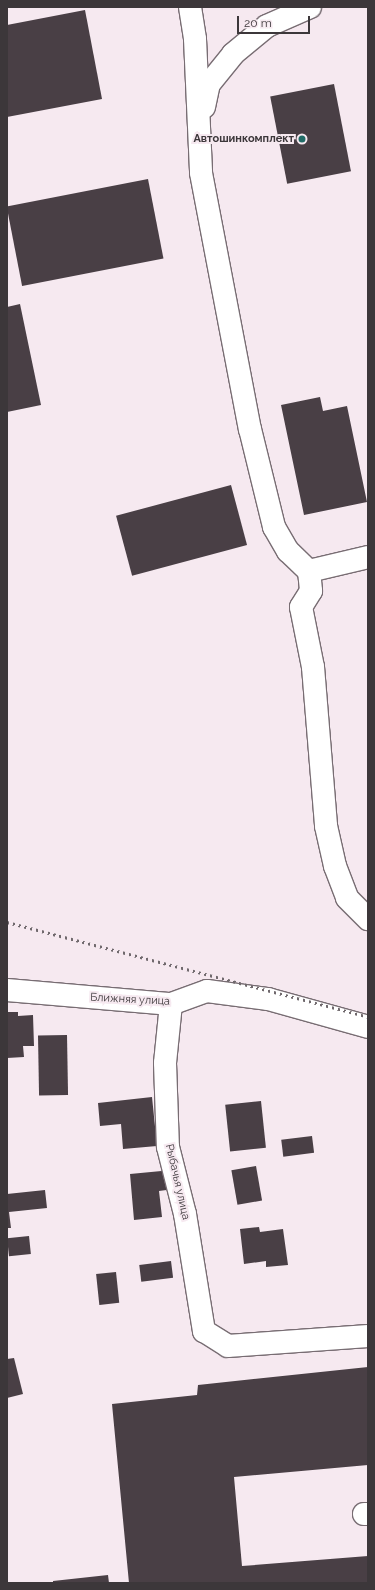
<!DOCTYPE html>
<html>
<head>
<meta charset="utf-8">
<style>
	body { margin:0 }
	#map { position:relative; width:375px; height:1590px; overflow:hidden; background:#f6e9f0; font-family:Raleway,sans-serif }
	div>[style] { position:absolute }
	.building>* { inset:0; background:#493f45; transform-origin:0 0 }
	.roads { filter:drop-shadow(1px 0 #786d73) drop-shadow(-1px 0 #786d73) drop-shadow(0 1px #786d73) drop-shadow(0 -1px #786d73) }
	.minor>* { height:22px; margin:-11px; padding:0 11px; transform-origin:11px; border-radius:11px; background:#fff }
	.rail>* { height:3px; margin-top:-1.5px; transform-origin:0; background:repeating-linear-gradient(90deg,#70696d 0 2px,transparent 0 6px) }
	.dots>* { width:11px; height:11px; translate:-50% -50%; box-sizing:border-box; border:2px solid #f6e9f0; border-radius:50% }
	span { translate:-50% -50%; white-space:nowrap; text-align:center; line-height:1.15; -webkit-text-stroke:4px #f6e9f0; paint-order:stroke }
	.poi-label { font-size:11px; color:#3c373a; font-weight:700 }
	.right { translate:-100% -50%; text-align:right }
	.street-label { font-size:11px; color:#3c373a }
	.frame { position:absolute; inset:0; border:8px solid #3c373a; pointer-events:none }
	.scale { position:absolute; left:237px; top:16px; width:73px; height:18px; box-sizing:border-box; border:2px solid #3c373a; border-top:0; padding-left:5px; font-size:12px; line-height:14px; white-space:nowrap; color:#3c373a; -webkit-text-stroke:3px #f6e9f0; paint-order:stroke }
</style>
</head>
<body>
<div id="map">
	<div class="building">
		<div style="clip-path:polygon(85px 10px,102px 99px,7px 117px,7px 25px)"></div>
		<div style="left:334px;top:84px;width:89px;height:65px;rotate:79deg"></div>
		<div style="left:148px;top:179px;width:81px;height:144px;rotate:79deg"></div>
		<div style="clip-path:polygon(20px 304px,41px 405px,7px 412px,7px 307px)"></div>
		<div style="clip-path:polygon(320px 397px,323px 411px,347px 406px,367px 502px,304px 515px,281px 405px)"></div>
		<div style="left:231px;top:485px;width:62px;height:119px;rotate:75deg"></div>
		<div style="clip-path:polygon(7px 1012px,18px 1012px,18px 1016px,33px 1015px,34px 1046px,23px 1046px,24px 1057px,7px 1058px)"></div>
		<div style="left:67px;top:1035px;width:60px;height:29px;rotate:89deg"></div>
		<div style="clip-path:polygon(152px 1097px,157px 1146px,123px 1149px,121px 1124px,100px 1126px,98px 1103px)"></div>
		<div style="left:261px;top:1101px;width:47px;height:36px;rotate:84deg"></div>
		<div style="left:312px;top:1136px;width:17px;height:31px;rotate:83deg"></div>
		<div style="left:256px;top:1166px;width:35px;height:25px;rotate:80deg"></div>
		<div style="clip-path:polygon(172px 1170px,174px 1189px,159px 1191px,162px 1217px,134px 1220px,130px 1174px)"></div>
		<div style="clip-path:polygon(45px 1190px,47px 1208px,9px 1212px,11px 1228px,7px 1228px,7px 1194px)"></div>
		<div style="clip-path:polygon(259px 1227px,260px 1232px,283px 1229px,288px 1265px,266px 1267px,266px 1261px,244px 1264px,240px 1229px)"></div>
		<div style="left:29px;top:1236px;width:18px;height:22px;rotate:84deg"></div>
		<div style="left:171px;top:1261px;width:17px;height:32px;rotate:83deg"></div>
		<div style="left:116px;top:1272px;width:31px;height:20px;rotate:84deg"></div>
		<div style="clip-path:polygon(14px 1358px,23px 1394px,7px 1398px,7px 1359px)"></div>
		<div style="clip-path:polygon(368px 1367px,368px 1465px,234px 1477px,242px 1566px,368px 1556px,368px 1583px,129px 1583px,112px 1404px,197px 1395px,198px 1385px)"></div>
		<div style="clip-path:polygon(108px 1575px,109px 1583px,53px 1583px,53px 1581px)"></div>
	</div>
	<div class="roads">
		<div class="minor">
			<div style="left:190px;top:7px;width:32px;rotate:81deg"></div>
			<div style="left:195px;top:39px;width:134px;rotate:87.4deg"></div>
			<div style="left:201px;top:173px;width:261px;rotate:79.2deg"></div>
			<div style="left:250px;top:429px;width:101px;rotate:76.2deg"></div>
			<div style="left:274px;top:527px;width:28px;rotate:60deg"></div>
			<div style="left:288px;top:551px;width:29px;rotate:44deg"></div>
			<div style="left:309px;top:571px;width:20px;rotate:84deg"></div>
			<div style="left:311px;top:591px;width:19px;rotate:122deg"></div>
			<div style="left:301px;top:607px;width:61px;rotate:78.7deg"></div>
			<div style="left:313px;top:667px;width:160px;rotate:85.3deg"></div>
			<div style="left:326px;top:826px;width:41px;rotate:77.3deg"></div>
			<div style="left:335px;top:866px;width:34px;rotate:69deg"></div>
			<div style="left:347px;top:898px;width:30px;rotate:45deg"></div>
			<div style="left:204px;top:107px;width:24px;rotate:-78deg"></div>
			<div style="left:209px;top:84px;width:38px;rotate:-51deg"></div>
			<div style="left:233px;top:54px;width:44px;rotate:-39.5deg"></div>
			<div style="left:267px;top:26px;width:47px;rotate:-23.8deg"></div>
			<div style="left:309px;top:571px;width:61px;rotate:-13.3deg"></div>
			<div style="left:7px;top:990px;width:165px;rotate:4.9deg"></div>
			<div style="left:171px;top:1004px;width:38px;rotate:-20deg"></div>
			<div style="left:207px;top:991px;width:62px;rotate:7.5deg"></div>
			<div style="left:268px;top:999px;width:104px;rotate:15.6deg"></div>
			<div style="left:171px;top:1004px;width:59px;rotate:95.8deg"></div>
			<div style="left:165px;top:1063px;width:84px;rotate:88deg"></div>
			<div style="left:168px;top:1147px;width:69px;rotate:75.8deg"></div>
			<div style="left:185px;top:1214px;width:119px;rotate:80.8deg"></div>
			<div style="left:204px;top:1331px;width:28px;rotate:32deg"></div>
			<div style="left:228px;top:1346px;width:140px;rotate:-4.1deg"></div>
			<div style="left:364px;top:1514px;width:4px"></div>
		</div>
	</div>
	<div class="rail">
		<div style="left:7px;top:922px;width:373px;rotate:14.7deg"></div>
	</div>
	<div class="dots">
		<div style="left:302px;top:139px;background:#216c67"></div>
	</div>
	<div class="poi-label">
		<span class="right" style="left:294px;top:139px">Автошинкомплект</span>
	</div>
	<div class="street-label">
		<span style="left:130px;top:1000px;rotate:3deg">Ближняя улица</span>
		<span style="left:177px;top:1182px;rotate:77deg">Рыбачья улица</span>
	</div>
	<div class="frame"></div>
	<div class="scale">20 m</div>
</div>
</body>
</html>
